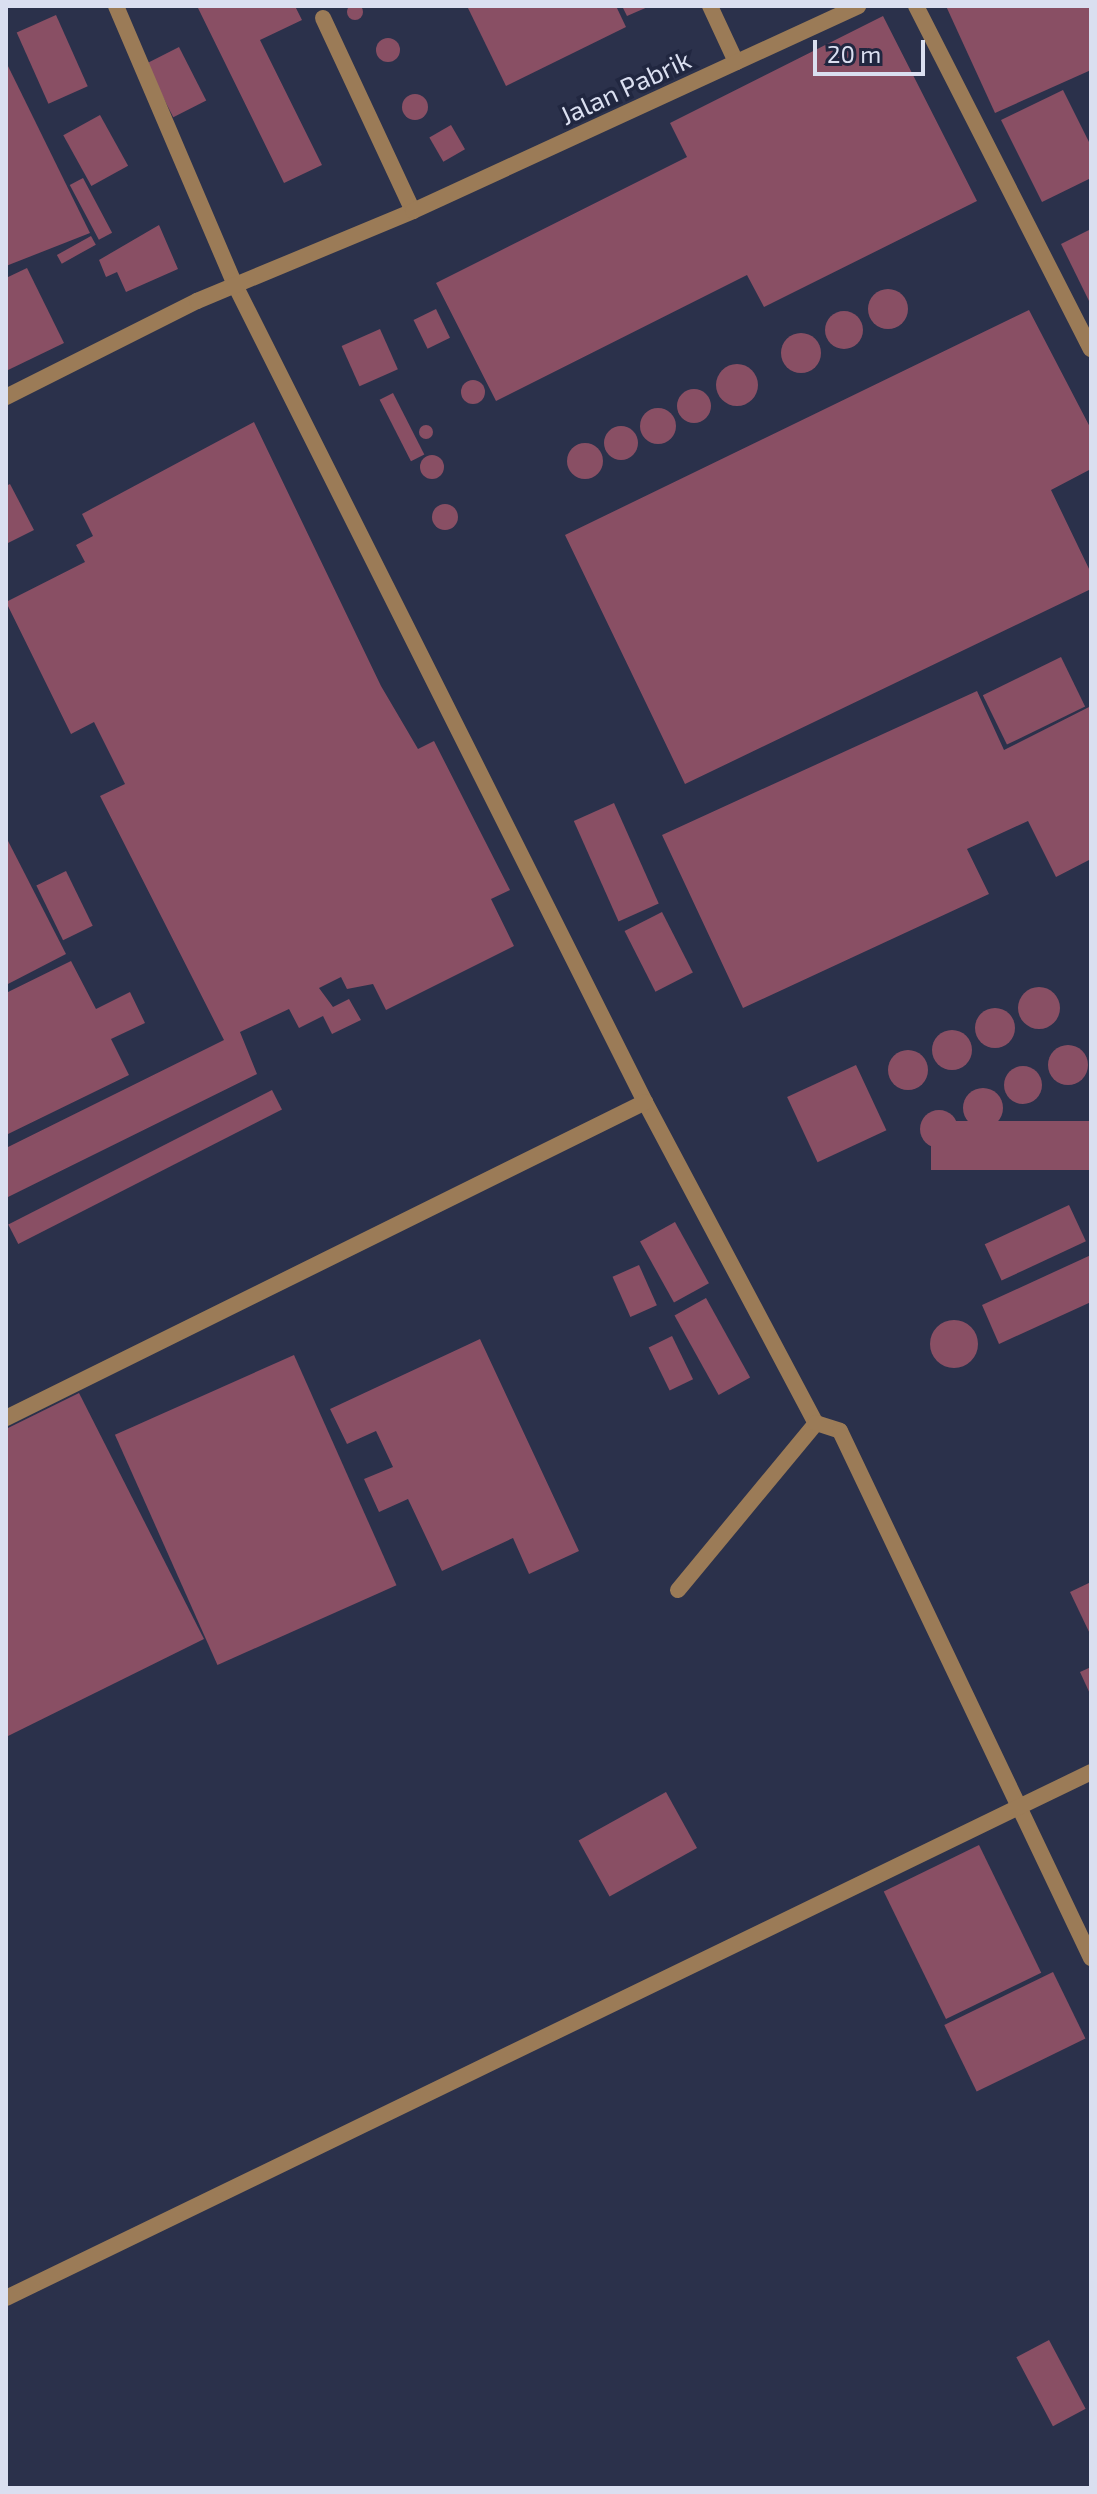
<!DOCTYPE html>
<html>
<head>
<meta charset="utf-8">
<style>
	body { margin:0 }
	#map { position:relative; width:1097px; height:2494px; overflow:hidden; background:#2b314b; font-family:"Exo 2",sans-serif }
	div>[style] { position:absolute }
	.building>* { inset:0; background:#894f64; transform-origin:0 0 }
	.round { border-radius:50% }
	.lane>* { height:16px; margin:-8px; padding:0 8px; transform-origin:8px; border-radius:8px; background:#9b7b57 }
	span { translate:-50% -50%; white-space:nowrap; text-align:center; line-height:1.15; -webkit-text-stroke:7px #212740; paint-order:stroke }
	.street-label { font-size:26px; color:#dadff0 }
	.frame { position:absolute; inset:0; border:8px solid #dadff0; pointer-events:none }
	.scale { position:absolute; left:813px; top:40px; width:112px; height:36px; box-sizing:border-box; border:4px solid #dadff0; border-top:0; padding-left:10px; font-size:24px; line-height:28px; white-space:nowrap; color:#dadff0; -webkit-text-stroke:6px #212740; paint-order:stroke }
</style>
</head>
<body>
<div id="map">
	<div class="building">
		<div class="round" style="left:347px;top:4px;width:16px;height:16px"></div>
		<div style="clip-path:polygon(197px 6px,295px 6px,302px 20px,260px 40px,322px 165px,284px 183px)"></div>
		<div style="clip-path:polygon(467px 6px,616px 6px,626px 27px,506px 86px)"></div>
		<div style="clip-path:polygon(622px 6px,650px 6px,627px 16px)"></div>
		<div style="clip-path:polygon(946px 6px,1091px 6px,1091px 70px,995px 113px)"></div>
		<div style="left:56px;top:15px;width:78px;height:43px;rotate:66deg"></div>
		<div style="clip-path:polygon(883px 16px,977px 201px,764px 307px,747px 275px,496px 401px,436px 283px,687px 157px,670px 123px)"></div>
		<div class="round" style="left:376px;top:38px;width:24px;height:24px"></div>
		<div style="left:179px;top:47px;width:60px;height:37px;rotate:63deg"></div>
		<div style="clip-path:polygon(6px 62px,90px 233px,6px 266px)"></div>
		<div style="clip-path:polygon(1063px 90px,1091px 146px,1091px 178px,1042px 202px,1001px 120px)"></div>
		<div class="round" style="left:402px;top:94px;width:26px;height:26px"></div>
		<div style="left:100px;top:115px;width:58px;height:42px;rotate:61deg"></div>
		<div style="left:451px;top:125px;width:28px;height:25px;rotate:60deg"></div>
		<div style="left:83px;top:178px;width:62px;height:15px;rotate:62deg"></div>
		<div style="clip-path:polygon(159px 225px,178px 269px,126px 292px,117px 272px,106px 277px,99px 260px)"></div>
		<div style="clip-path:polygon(1091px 229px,1091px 305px,1061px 244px)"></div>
		<div style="left:91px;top:236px;width:10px;height:39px;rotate:61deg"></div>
		<div style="clip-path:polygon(27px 268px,64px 343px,6px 371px,6px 278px)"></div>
		<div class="round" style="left:868px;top:289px;width:40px;height:40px"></div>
		<div style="left:436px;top:309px;width:32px;height:25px;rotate:64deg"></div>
		<div style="clip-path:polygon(1029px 310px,1091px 429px,1091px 469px,1051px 490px,1091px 573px,1091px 589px,685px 784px,565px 535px)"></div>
		<div class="round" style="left:825px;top:311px;width:38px;height:38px"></div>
		<div style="left:380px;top:329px;width:44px;height:42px;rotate:66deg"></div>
		<div class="round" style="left:781px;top:333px;width:40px;height:40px"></div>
		<div class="round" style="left:716px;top:364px;width:42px;height:42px"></div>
		<div class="round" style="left:461px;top:380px;width:24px;height:24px"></div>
		<div class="round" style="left:677px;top:389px;width:34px;height:34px"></div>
		<div style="left:393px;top:393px;width:69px;height:15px;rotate:63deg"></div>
		<div class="round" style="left:640px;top:408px;width:36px;height:36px"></div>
		<div style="clip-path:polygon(254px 422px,381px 686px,418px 749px,434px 741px,510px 890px,491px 899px,514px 946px,386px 1010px,373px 984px,347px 989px,341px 977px,319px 988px,333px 1007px,349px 999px,361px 1020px,332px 1034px,323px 1016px,299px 1028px,289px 1009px,240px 1032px,257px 1074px,6px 1198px,6px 1148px,224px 1040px,100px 796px,125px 784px,94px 722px,71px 734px,6px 602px,85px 562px,76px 545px,93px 536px,82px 514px)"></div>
		<div class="round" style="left:419px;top:425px;width:14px;height:14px"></div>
		<div class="round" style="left:604px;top:426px;width:34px;height:34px"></div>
		<div class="round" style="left:567px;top:443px;width:36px;height:36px"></div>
		<div class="round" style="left:420px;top:455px;width:24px;height:24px"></div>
		<div style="clip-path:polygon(10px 484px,34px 530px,6px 544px,6px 486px)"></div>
		<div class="round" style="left:432px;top:504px;width:26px;height:26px"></div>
		<div style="left:1061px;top:657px;width:55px;height:87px;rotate:64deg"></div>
		<div style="clip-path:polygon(977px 691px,1004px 750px,1091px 706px,1091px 859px,1056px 877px,1028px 821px,967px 849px,989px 894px,743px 1008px,662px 835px)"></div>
		<div style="left:614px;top:803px;width:110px;height:44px;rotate:66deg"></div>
		<div style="clip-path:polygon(6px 837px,66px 954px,6px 985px)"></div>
		<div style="left:66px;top:871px;width:61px;height:33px;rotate:64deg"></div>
		<div style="left:662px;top:912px;width:68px;height:42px;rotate:63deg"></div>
		<div style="clip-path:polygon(71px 961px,96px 1009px,130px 992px,145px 1023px,111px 1039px,129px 1075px,6px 1135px,6px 993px)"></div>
		<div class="round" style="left:1018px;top:987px;width:42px;height:42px"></div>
		<div class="round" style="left:975px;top:1008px;width:40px;height:40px"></div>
		<div class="round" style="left:932px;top:1030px;width:40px;height:40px"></div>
		<div class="round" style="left:1048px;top:1045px;width:40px;height:40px"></div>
		<div class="round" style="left:888px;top:1050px;width:40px;height:40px"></div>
		<div style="left:856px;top:1065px;width:72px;height:76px;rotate:65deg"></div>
		<div class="round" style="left:1004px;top:1066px;width:38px;height:38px"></div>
		<div class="round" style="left:963px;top:1088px;width:40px;height:40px"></div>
		<div style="left:272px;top:1090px;width:22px;height:296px;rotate:63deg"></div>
		<div class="round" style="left:920px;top:1110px;width:38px;height:38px"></div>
		<div style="left:1091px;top:1121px;width:49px;height:160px;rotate:90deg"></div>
		<div style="left:1069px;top:1205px;width:40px;height:93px;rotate:65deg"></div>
		<div style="left:675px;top:1222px;width:70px;height:40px;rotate:61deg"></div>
		<div style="clip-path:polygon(1091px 1255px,1091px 1302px,999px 1344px,982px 1305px)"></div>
		<div style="left:639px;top:1265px;width:44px;height:29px;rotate:66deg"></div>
		<div style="left:706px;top:1298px;width:91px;height:36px;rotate:61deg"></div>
		<div class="round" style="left:930px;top:1320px;width:48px;height:48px"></div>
		<div style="left:672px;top:1336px;width:48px;height:26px;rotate:64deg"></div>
		<div style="clip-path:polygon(480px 1339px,579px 1551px,529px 1574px,513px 1538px,442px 1571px,408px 1499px,379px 1512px,364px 1479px,393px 1467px,376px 1431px,347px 1444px,330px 1409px)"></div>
		<div style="left:294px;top:1355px;width:252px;height:196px;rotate:66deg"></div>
		<div style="clip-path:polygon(79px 1393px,204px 1639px,6px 1737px,6px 1429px)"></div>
		<div style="clip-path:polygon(1091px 1582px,1091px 1636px,1070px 1592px)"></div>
		<div style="clip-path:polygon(1091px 1667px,1091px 1696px,1080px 1672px)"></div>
		<div style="left:666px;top:1792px;width:64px;height:100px;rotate:61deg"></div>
		<div style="left:979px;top:1845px;width:142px;height:106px;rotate:64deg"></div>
		<div style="left:1053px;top:1972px;width:74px;height:121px;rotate:64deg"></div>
		<div style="left:1049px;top:2340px;width:78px;height:37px;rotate:62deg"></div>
	</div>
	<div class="lane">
		<div style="left:116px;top:6px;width:303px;rotate:66.9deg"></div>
		<div style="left:235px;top:285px;width:914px;rotate:63.35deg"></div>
		<div style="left:645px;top:1102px;width:364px;rotate:62deg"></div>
		<div style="left:710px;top:6px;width:62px;rotate:65.1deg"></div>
		<div style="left:916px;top:6px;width:385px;rotate:63deg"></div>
		<div style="left:323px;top:18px;width:213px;rotate:65deg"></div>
		<div style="left:6px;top:397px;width:214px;rotate:-26.7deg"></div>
		<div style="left:197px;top:301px;width:234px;rotate:-22.6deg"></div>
		<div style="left:413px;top:211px;width:490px;rotate:-24.7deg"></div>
		<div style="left:6px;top:1418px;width:713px;rotate:-26.31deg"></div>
		<div style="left:678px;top:1590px;width:217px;rotate:-50.4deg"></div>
		<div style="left:816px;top:1423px;width:25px;rotate:18deg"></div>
		<div style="left:840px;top:1431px;width:584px;rotate:64.53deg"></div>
		<div style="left:6px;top:2298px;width:1206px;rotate:-25.86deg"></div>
	</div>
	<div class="street-label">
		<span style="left:625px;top:87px;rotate:-25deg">Jalan Pabrik</span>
	</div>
	<div class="frame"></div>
	<div class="scale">20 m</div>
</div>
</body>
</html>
